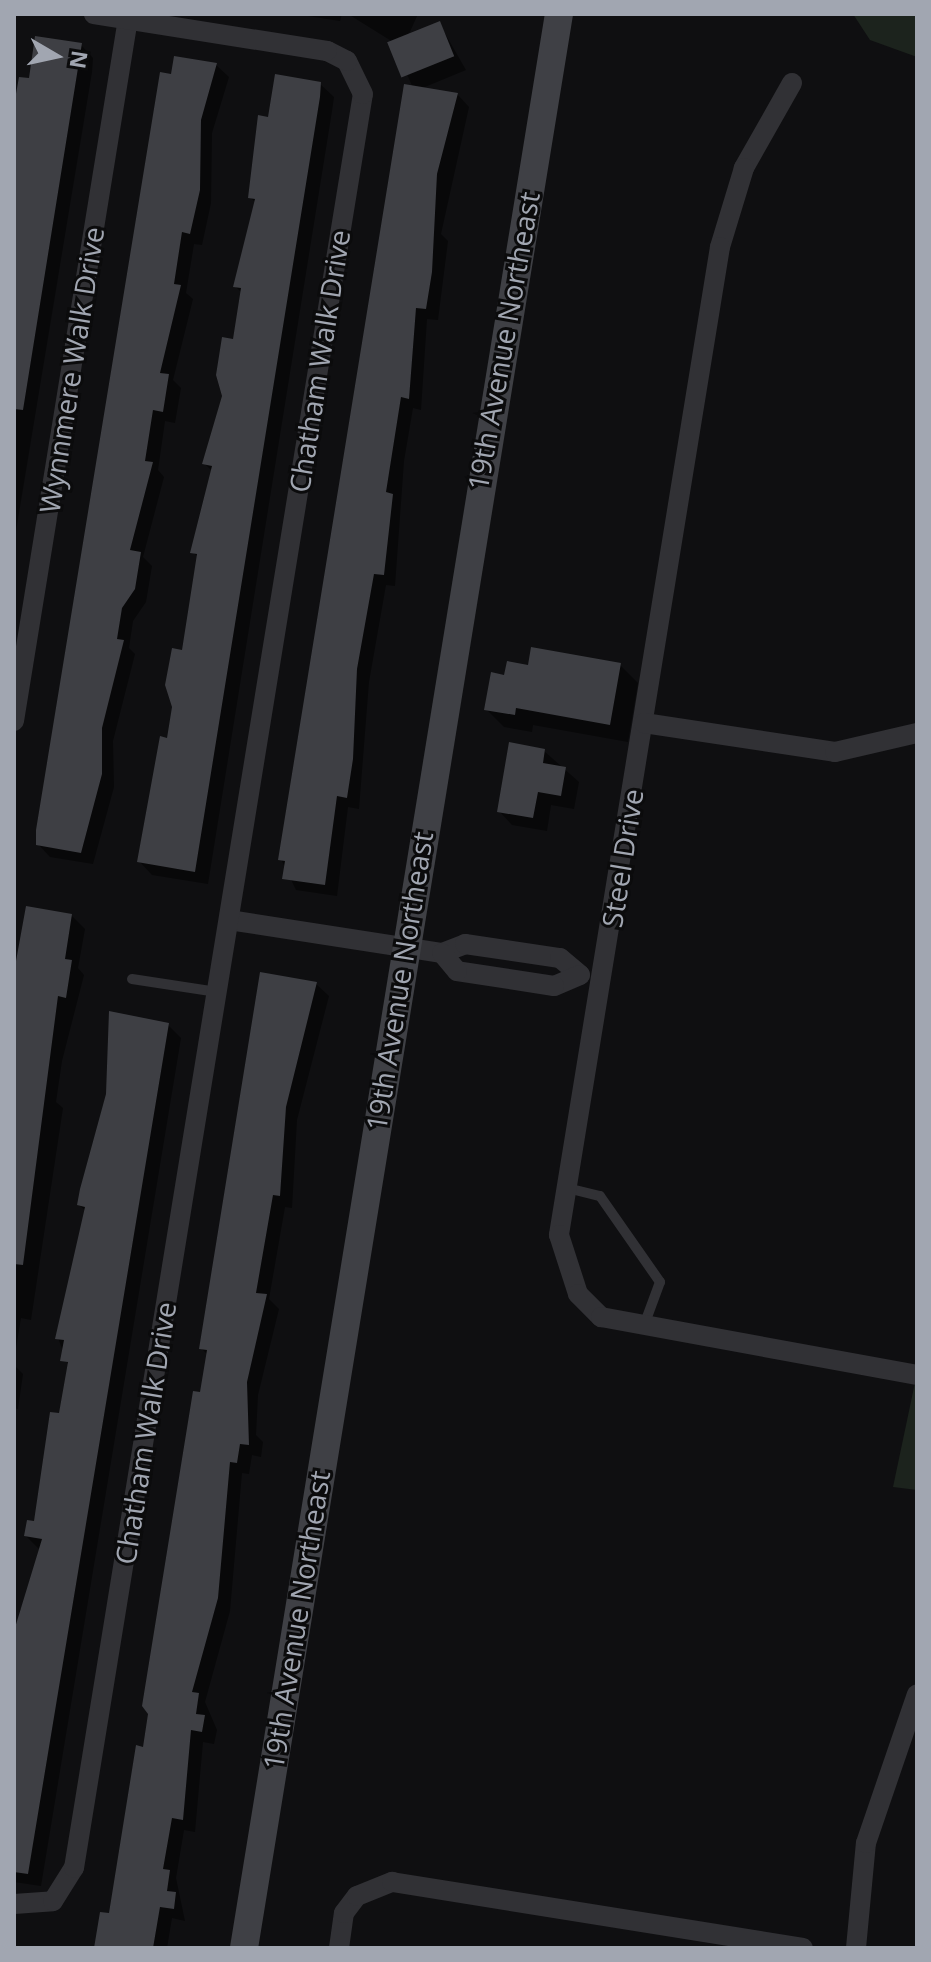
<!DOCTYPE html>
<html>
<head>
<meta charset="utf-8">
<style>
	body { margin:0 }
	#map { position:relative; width:931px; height:1962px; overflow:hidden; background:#0f0f11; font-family:"Open Sans",sans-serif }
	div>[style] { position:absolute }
	.green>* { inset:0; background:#1c231d }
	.shadow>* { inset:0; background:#0007 }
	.building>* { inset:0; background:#3e3f44; transform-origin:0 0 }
	.lane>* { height:10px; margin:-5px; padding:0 5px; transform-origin:5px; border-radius:5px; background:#313135 }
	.street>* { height:20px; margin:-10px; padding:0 10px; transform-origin:10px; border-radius:10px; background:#313135 }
	.secondary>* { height:28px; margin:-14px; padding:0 14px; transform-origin:14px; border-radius:14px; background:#3f4045 }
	span { translate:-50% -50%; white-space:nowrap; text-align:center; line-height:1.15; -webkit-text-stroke:6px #0b0b0c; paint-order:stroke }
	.street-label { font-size:28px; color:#a1a6b1 }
	.frame { position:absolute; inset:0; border:16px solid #a1a6b1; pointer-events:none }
	.north { position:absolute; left:16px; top:16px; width:80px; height:80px; -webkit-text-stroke:6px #0b0b0c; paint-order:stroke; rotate:99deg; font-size:22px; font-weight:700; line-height:32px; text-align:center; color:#a1a6b1 }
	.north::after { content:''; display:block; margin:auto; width:28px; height:36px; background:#a1a6b1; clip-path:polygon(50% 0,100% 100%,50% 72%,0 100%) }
</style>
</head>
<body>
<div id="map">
	<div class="green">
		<div style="clip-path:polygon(853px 14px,917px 14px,917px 57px,870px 40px)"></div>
		<div style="clip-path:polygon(917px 1373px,917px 1490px,893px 1487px)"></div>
	</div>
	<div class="shadow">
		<div style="clip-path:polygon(295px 14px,342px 14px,340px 21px)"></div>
		<div style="clip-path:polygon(348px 14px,418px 14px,408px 36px,439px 23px,466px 70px,420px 89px,457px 94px,469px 107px,441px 234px,448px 241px,438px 320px,427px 319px,421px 410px,413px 408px,404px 461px,395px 586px,386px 585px,369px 682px,359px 809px,348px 807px,337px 896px,296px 890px,281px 859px,413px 88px,393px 42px)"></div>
		<div style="clip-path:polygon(81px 45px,93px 58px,92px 72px,14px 543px,14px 127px,30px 80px)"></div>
		<div style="clip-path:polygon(216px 65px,229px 77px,212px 133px,211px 203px,202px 245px,194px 244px,186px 293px,193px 299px,173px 380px,181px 388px,175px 423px,165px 421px,158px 470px,164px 477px,143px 557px,152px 566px,146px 602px,133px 621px,129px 648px,135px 654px,113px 741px,114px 787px,93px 864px,50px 857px,38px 844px,173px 76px)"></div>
		<div style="clip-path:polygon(320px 84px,334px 97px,332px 111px,208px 884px,152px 875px,139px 861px,169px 740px,199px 558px,193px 552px,213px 472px,205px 464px,225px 396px,242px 293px,235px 286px,256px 203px,250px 197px,270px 119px)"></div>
		<div style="clip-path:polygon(620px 665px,638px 683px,628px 742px,533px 725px,532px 732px,504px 727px,486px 709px,506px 677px,530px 667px)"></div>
		<div style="clip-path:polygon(544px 751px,579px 782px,574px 809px,551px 805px,547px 831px,512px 825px,499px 811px)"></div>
		<div style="clip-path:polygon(72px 916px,85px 929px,78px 968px,84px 975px,62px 1061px,56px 1102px,63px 1108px,31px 1320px,21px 1318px,14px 1360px,14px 990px)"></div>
		<div style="clip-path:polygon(316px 984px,329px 996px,297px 1120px,292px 1208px,285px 1207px,269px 1299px,279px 1309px,258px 1395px,256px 1435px,263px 1442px,261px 1457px,252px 1455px,249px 1474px,242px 1473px,230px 1611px,205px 1702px,217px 1730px,214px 1744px,203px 1742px,195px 1832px,184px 1830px,176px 1878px,185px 1921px,172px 1918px,167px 1948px,97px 1948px,110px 1915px,144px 1749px,208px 1355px,201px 1348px)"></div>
		<div style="clip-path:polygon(168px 1025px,181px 1038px,41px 1886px,14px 1882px,14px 1676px,20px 1609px,25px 1610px,39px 1549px,26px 1536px,36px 1524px,69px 1367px,58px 1338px,86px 1211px,79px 1205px,108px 1095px)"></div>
		<div style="clip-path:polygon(14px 1365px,23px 1374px,18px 1409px,14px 1408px)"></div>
	</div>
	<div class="building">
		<div style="left:440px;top:21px;width:38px;height:57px;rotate:68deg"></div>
		<div style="clip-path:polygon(35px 36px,82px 43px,23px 410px,14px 409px,14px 105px,19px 77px,29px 78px)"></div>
		<div style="clip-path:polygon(174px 56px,217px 63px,201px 120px,200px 190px,190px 234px,182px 232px,174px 284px,181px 285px,160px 373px,169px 374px,163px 412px,153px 410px,145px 461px,153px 462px,130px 550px,141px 552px,135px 589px,122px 608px,117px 639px,124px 640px,102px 728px,102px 774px,81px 853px,36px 845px,36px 830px,160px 72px,171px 74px)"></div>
		<div style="clip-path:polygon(275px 74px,321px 82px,320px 97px,195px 872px,137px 862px,160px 736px,167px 738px,172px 707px,165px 685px,172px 648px,182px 650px,197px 554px,190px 553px,212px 466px,202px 464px,222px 396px,216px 375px,222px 337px,233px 339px,241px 288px,233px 287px,255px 199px,248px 198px,258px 115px,268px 117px)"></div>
		<div style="clip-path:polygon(404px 84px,458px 93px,437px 174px,432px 272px,426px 309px,416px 308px,409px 399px,401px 397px,386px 492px,393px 494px,384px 575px,374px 574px,357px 669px,353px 759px,347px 798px,337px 796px,325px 885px,282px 879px,285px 861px,278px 860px)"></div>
		<div style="clip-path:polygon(531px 647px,621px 663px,610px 725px,516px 708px,515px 715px,484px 710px,491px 672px,504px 675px,507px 661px,528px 665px)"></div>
		<div style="clip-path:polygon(509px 742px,545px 749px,543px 763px,566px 767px,561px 796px,538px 792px,533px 818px,497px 812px)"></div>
		<div style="clip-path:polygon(26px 906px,72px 914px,65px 959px,72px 960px,66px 998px,58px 996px,23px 1265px,14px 1264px,14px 972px)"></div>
		<div style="clip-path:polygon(260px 972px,317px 982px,286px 1107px,280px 1196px,273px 1195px,256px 1293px,267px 1294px,247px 1382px,249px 1445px,240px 1444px,237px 1463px,230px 1462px,218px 1598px,192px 1692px,199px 1693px,196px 1714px,205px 1715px,202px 1732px,191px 1730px,183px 1820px,172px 1818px,163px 1869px,170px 1870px,167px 1891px,176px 1892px,174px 1909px,160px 1907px,153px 1948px,94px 1948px,100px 1912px,109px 1913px,136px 1745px,143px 1747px,148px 1714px,142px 1706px,193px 1391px,200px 1392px,207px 1350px,199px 1349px)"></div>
		<div style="clip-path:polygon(109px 1011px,169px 1023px,28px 1874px,14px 1872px,14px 1631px,42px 1539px,24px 1536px,27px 1520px,34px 1521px,50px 1412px,59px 1413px,68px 1362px,60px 1361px,64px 1340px,55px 1339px,85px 1207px,77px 1205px,80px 1189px,106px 1094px)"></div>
	</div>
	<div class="lane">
		<div style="left:132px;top:979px;width:86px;rotate:8.7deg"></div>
		<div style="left:567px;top:1188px;width:34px;rotate:14deg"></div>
		<div style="left:600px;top:1196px;width:105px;rotate:55.1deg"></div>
		<div style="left:660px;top:1282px;width:49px;rotate:110.3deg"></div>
	</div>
	<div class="street">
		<div style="left:792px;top:83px;width:98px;rotate:119.5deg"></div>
		<div style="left:744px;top:168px;width:83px;rotate:106.9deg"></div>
		<div style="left:720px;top:247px;width:1001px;rotate:99.26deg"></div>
		<div style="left:559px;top:1235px;width:62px;rotate:72.1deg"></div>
		<div style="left:578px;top:1294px;width:33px;rotate:45deg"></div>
		<div style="left:601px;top:1317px;width:321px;rotate:10.4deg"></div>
		<div style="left:14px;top:721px;width:711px;rotate:-80.78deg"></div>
		<div style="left:644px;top:723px;width:193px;rotate:8.6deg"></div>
		<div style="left:835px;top:752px;width:84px;rotate:-13deg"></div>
		<div style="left:229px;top:920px;width:216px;rotate:8.8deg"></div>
		<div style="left:442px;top:953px;width:25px;rotate:-21deg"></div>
		<div style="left:465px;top:944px;width:96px;rotate:8.4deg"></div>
		<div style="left:560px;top:958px;width:26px;rotate:40deg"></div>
		<div style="left:580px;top:975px;width:28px;rotate:157deg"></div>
		<div style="left:554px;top:986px;width:98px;rotate:-171.2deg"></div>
		<div style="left:457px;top:971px;width:23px;rotate:-130deg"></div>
		<div style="left:14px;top:1904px;width:39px;rotate:-4deg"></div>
		<div style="left:53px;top:1901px;width:39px;rotate:-58deg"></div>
		<div style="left:74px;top:1868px;width:1797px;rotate:-80.75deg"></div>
		<div style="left:363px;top:94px;width:37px;rotate:-116deg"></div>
		<div style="left:347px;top:61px;width:22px;rotate:-153deg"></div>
		<div style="left:327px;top:51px;width:236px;rotate:-171deg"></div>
		<div style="left:339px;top:1948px;width:35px;rotate:-82deg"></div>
		<div style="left:344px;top:1913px;width:21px;rotate:-53deg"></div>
		<div style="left:357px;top:1896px;width:38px;rotate:-22deg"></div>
		<div style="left:392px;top:1882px;width:416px;rotate:9.1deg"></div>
		<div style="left:856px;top:1948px;width:105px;rotate:-84.6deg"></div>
		<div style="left:866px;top:1843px;width:157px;rotate:-71.1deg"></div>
	</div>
	<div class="secondary">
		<div style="left:244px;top:1948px;width:1959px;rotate:-80.75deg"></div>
	</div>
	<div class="street-label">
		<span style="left:503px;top:341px;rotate:-80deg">19th Avenue Northeast</span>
		<span style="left:319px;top:361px;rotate:-81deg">Chatham Walk Drive</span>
		<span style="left:71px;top:370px;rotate:-81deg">Wynnmere Walk Drive</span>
		<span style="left:622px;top:858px;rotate:-81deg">Steel Drive</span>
		<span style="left:399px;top:981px;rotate:-81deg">19th Avenue Northeast</span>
		<span style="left:145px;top:1433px;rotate:-81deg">Chatham Walk Drive</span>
		<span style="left:296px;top:1620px;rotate:-81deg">19th Avenue Northeast</span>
	</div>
	<div class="frame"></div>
	<div class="north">N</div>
</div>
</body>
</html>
